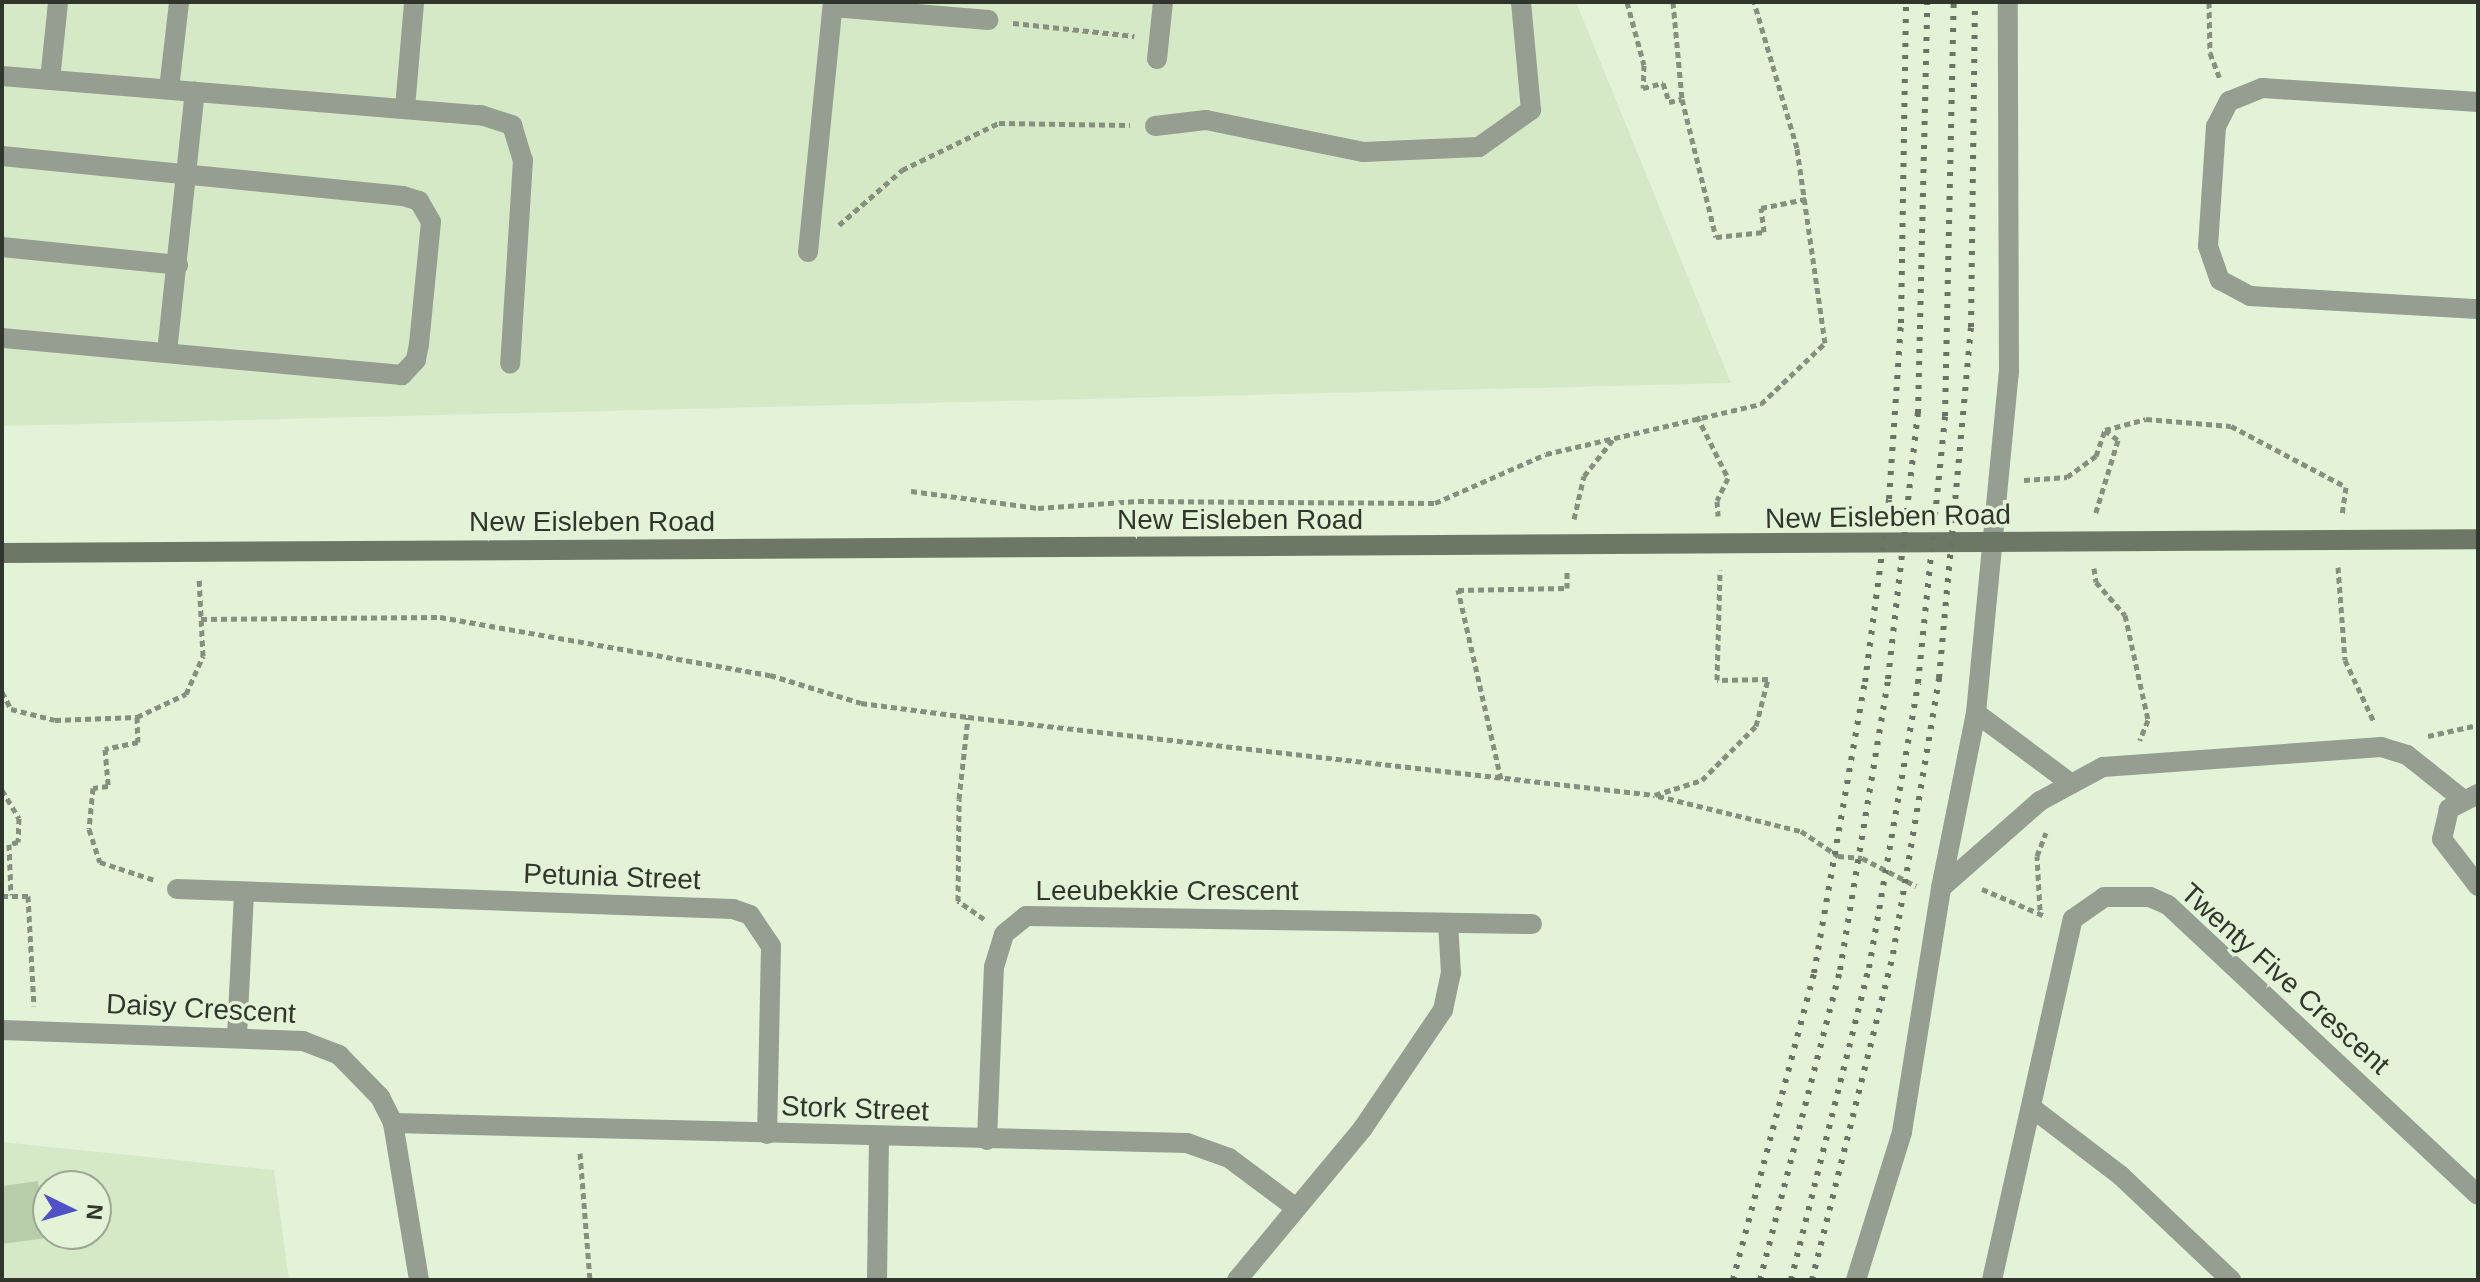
<!DOCTYPE html>
<html>
<head>
<meta charset="utf-8">
<style>
	body { margin:0 }
	#map { position:relative; width:2480px; height:1282px; overflow:hidden; background:#e2f3d7; font-family:Arial,sans-serif }
	div>[style] { position:absolute }
	.built>* { inset:0; background:#d5e9c7 }
	.building>* { inset:0; background:#b8cda9 }
	.path>* { height:5px; margin-top:-2.5px; transform-origin:0; background:repeating-linear-gradient(90deg,#85907e 0 6px,transparent 0 10px) }
	.service>* { height:20px; margin:-10px; padding:0 10px; transform-origin:10px; border-radius:10px; background:#969d91 }
	.minor>* { height:20px; margin:-10px; padding:0 10px; transform-origin:10px; border-radius:10px; background:#969d91 }
	.secondary>* { height:20px; margin:-10px; padding:0 10px; transform-origin:10px; border-radius:10px; background:#6d7766 }
	.rail>* { height:6px; margin-top:-3px; transform-origin:0; background:repeating-linear-gradient(90deg,#6a7464 0 4px,transparent 0 12px) }
	span { translate:-50% -50%; white-space:nowrap; text-align:center; line-height:1.15; -webkit-text-stroke:7px #e2f3d7; paint-order:stroke }
	.street-label { font-size:28px; color:#30362c }
	.frame { position:absolute; inset:0; border:4px solid #30362c; pointer-events:none }
	.north { position:absolute; left:32px; top:1170px; width:80px; height:80px; box-sizing:border-box; background:#e2f3d7; border:2px solid #9ba793; border-radius:50%; rotate:95deg; font-size:22px; font-weight:700; line-height:32px; text-align:center; color:#30362c }
	.north::after { content:''; display:block; margin:auto; width:28px; height:36px; background:#5150c7; clip-path:polygon(50% 0,100% 100%,50% 72%,0 100%) }
</style>
</head>
<body>
<div id="map">
	<div class="built">
		<div style="clip-path:polygon(2px 2px,1576px 2px,1731px 383px,2px 426px)"></div>
		<div style="clip-path:polygon(evenodd,2px 1142px,274px 1170px,289px 1280px,2px 1280px,2px 1142px,48px 1186px,96px 1186px,96px 1234px,48px 1234px,48px 1186px)"></div>
	</div>
	<div class="building">
		<div style="clip-path:polygon(38px 1181px,46px 1238px,2px 1244px,2px 1186px)"></div>
	</div>
	<div class="path">
		<div style="left:1627px;top:2px;width:65px;rotate:74.9deg"></div>
		<div style="left:1644px;top:65px;width:23px;rotate:92deg"></div>
		<div style="left:1643px;top:88px;width:21px;rotate:-14deg"></div>
		<div style="left:1663px;top:83px;width:20px;rotate:72deg"></div>
		<div style="left:1669px;top:102px;width:13px;rotate:-13deg"></div>
		<div style="left:1682px;top:99px;width:142px;rotate:76.2deg"></div>
		<div style="left:1716px;top:237px;width:48px;rotate:-5.9deg"></div>
		<div style="left:1764px;top:232px;width:24px;rotate:-97deg"></div>
		<div style="left:1761px;top:208px;width:46px;rotate:-11.3deg"></div>
		<div style="left:1673px;top:2px;width:97px;rotate:84.7deg"></div>
		<div style="left:2209px;top:2px;width:51px;rotate:88.9deg"></div>
		<div style="left:2210px;top:53px;width:28px;rotate:69deg"></div>
		<div style="left:1013px;top:23px;width:122px;rotate:6.1deg"></div>
		<div style="left:839px;top:225px;width:84px;rotate:-41.1deg"></div>
		<div style="left:902px;top:170px;width:108px;rotate:-25.9deg"></div>
		<div style="left:999px;top:123px;width:131px;rotate:0.9deg"></div>
		<div style="left:1697px;top:416px;width:69px;rotate:63.4deg"></div>
		<div style="left:1728px;top:478px;width:25px;rotate:116deg"></div>
		<div style="left:1717px;top:501px;width:15px;rotate:86deg"></div>
		<div style="left:2105px;top:430px;width:42px;rotate:-15deg"></div>
		<div style="left:2146px;top:419px;width:85px;rotate:4.7deg"></div>
		<div style="left:2231px;top:426px;width:130px;rotate:27.9deg"></div>
		<div style="left:2346px;top:487px;width:27px;rotate:98deg"></div>
		<div style="left:2024px;top:480px;width:43px;rotate:-4deg"></div>
		<div style="left:2067px;top:477px;width:36px;rotate:-36deg"></div>
		<div style="left:2096px;top:456px;width:28px;rotate:-71deg"></div>
		<div style="left:2105px;top:430px;width:16px;rotate:38deg"></div>
		<div style="left:2118px;top:440px;width:78px;rotate:107deg"></div>
		<div style="left:911px;top:491px;width:128px;rotate:7.6deg"></div>
		<div style="left:1038px;top:508px;width:100px;rotate:-4deg"></div>
		<div style="left:1138px;top:501px;width:297px;rotate:0.4deg"></div>
		<div style="left:1435px;top:503px;width:121px;rotate:-23.8deg"></div>
		<div style="left:1546px;top:454px;width:221px;rotate:-13.1deg"></div>
		<div style="left:1761px;top:404px;width:88px;rotate:-43.6deg"></div>
		<div style="left:1825px;top:343px;width:197px;rotate:-98.2deg"></div>
		<div style="left:1797px;top:148px;width:152px;rotate:-106.4deg"></div>
		<div style="left:1574px;top:519px;width:44px;rotate:-76.9deg"></div>
		<div style="left:1584px;top:476px;width:50px;rotate:-51.5deg"></div>
		<div style="left:2338px;top:567px;width:93px;rotate:85.7deg"></div>
		<div style="left:2345px;top:660px;width:68px;rotate:64.9deg"></div>
		<div style="left:2094px;top:568px;width:14px;rotate:82deg"></div>
		<div style="left:2096px;top:582px;width:44px;rotate:48.7deg"></div>
		<div style="left:2125px;top:615px;width:107px;rotate:77.6deg"></div>
		<div style="left:2148px;top:720px;width:22px;rotate:112deg"></div>
		<div style="left:201px;top:619px;width:239px;rotate:-0.5deg"></div>
		<div style="left:440px;top:617px;width:335px;rotate:10deg"></div>
		<div style="left:770px;top:675px;width:95px;rotate:17.1deg"></div>
		<div style="left:861px;top:703px;width:108px;rotate:7.5deg"></div>
		<div style="left:2px;top:692px;width:19px;rotate:62deg"></div>
		<div style="left:11px;top:709px;width:45px;rotate:14deg"></div>
		<div style="left:55px;top:720px;width:82px;rotate:-2.1deg"></div>
		<div style="left:137px;top:717px;width:54px;rotate:-25.1deg"></div>
		<div style="left:186px;top:694px;width:42px;rotate:-65.9deg"></div>
		<div style="left:203px;top:656px;width:78px;rotate:-92.9deg"></div>
		<div style="left:137px;top:717px;width:25px;rotate:88deg"></div>
		<div style="left:138px;top:742px;width:34px;rotate:168deg"></div>
		<div style="left:105px;top:749px;width:37px;rotate:85deg"></div>
		<div style="left:108px;top:786px;width:15px;rotate:172deg"></div>
		<div style="left:93px;top:788px;width:41px;rotate:95.6deg"></div>
		<div style="left:89px;top:829px;width:35px;rotate:72deg"></div>
		<div style="left:100px;top:862px;width:57px;rotate:18.4deg"></div>
		<div style="left:2428px;top:736px;width:51px;rotate:-12.4deg"></div>
		<div style="left:1501px;top:779px;width:194px;rotate:-102.8deg"></div>
		<div style="left:1458px;top:590px;width:109px;rotate:-1.1deg"></div>
		<div style="left:1567px;top:588px;width:19px;rotate:-90deg"></div>
		<div style="left:2px;top:790px;width:33px;rotate:59deg"></div>
		<div style="left:19px;top:818px;width:24px;rotate:92deg"></div>
		<div style="left:18px;top:842px;width:9px;rotate:167deg"></div>
		<div style="left:9px;top:844px;width:51px;rotate:87.8deg"></div>
		<div style="left:1658px;top:796px;width:147px;rotate:13.8deg"></div>
		<div style="left:1801px;top:831px;width:45px;rotate:34deg"></div>
		<div style="left:1838px;top:856px;width:24px;rotate:5deg"></div>
		<div style="left:1862px;top:858px;width:61px;rotate:27.4deg"></div>
		<div style="left:1982px;top:889px;width:69px;rotate:23.2deg"></div>
		<div style="left:2px;top:896px;width:26px"></div>
		<div style="left:28px;top:896px;width:110px;rotate:86.9deg"></div>
		<div style="left:2040px;top:910px;width:54px;rotate:-93.2deg"></div>
		<div style="left:2037px;top:856px;width:25px;rotate:-69deg"></div>
		<div style="left:984px;top:919px;width:32px;rotate:-145deg"></div>
		<div style="left:958px;top:901px;width:102px;rotate:-89.4deg"></div>
		<div style="left:959px;top:799px;width:82px;rotate:-83.7deg"></div>
		<div style="left:968px;top:717px;width:691px;rotate:6.48deg"></div>
		<div style="left:1655px;top:795px;width:49px;rotate:-17.7deg"></div>
		<div style="left:1702px;top:780px;width:76px;rotate:-45deg"></div>
		<div style="left:1756px;top:726px;width:49px;rotate:-75.7deg"></div>
		<div style="left:1768px;top:679px;width:51px;rotate:178.9deg"></div>
		<div style="left:1717px;top:680px;width:110px;rotate:-88.4deg"></div>
		<div style="left:580px;top:1153px;width:127px;rotate:85.5deg"></div>
	</div>
	<div class="service">
		<div style="left:833px;top:7px;width:156px;rotate:4.8deg"></div>
		<div style="left:1157px;top:59px;width:57px;rotate:-84deg"></div>
		<div style="left:2px;top:76px;width:481px;rotate:4.7deg"></div>
		<div style="left:481px;top:115px;width:33px;rotate:18deg"></div>
		<div style="left:512px;top:125px;width:37px;rotate:73deg"></div>
		<div style="left:523px;top:160px;width:204px;rotate:93.6deg"></div>
		<div style="left:50px;top:80px;width:78px;rotate:-84.1deg"></div>
		<div style="left:169px;top:89px;width:88px;rotate:-83.4deg"></div>
		<div style="left:405px;top:108px;width:106px;rotate:-85.1deg"></div>
		<div style="left:1155px;top:126px;width:51px;rotate:-6.7deg"></div>
		<div style="left:1206px;top:120px;width:160px;rotate:11.5deg"></div>
		<div style="left:1363px;top:152px;width:116px;rotate:-2.5deg"></div>
		<div style="left:1479px;top:147px;width:64px;rotate:-35.4deg"></div>
		<div style="left:1531px;top:110px;width:108px;rotate:-95.3deg"></div>
		<div style="left:2px;top:156px;width:403px;rotate:5.7deg"></div>
		<div style="left:403px;top:196px;width:17px;rotate:17deg"></div>
		<div style="left:419px;top:201px;width:24px;rotate:60deg"></div>
		<div style="left:431px;top:222px;width:123px;rotate:95.6deg"></div>
		<div style="left:419px;top:344px;width:16px;rotate:101deg"></div>
		<div style="left:416px;top:360px;width:21px;rotate:133deg"></div>
		<div style="left:402px;top:375px;width:402px;rotate:-174.7deg"></div>
		<div style="left:2px;top:247px;width:177px;rotate:5.8deg"></div>
		<div style="left:808px;top:252px;width:251px;rotate:-84.3deg"></div>
		<div style="left:167px;top:352px;width:262px;rotate:-83.9deg"></div>
		<div style="left:1856px;top:1280px;width:155px;rotate:-72.7deg"></div>
		<div style="left:1902px;top:1132px;width:247px;rotate:-80.9deg"></div>
	</div>
	<div class="minor">
		<div style="left:2478px;top:102px;width:216px;rotate:-176.3deg"></div>
		<div style="left:2262px;top:88px;width:35px;rotate:158deg"></div>
		<div style="left:2229px;top:101px;width:28px;rotate:117deg"></div>
		<div style="left:2216px;top:126px;width:120px;rotate:93.8deg"></div>
		<div style="left:2208px;top:246px;width:36px;rotate:71deg"></div>
		<div style="left:2220px;top:280px;width:34px;rotate:28deg"></div>
		<div style="left:2250px;top:296px;width:228px;rotate:3.3deg"></div>
		<div style="left:1976px;top:713px;width:116px;rotate:36.6deg"></div>
		<div style="left:2478px;top:794px;width:33px;rotate:153deg"></div>
		<div style="left:2449px;top:809px;width:31px;rotate:103deg"></div>
		<div style="left:2442px;top:839px;width:59px;rotate:52.5deg"></div>
		<div style="left:1941px;top:888px;width:178px;rotate:-78.7deg"></div>
		<div style="left:1976px;top:713px;width:342px;rotate:-84.5deg"></div>
		<div style="left:2009px;top:373px;width:371px;rotate:-90.2deg"></div>
		<div style="left:1941px;top:888px;width:132px;rotate:-41.3deg"></div>
		<div style="left:2040px;top:801px;width:72px;rotate:-28.4deg"></div>
		<div style="left:2103px;top:767px;width:279px;rotate:-4.1deg"></div>
		<div style="left:2381px;top:747px;width:27px;rotate:17deg"></div>
		<div style="left:2407px;top:755px;width:69px;rotate:38.5deg"></div>
		<div style="left:177px;top:889px;width:556px;rotate:2.06deg"></div>
		<div style="left:733px;top:909px;width:18px;rotate:19deg"></div>
		<div style="left:750px;top:915px;width:37px;rotate:56deg"></div>
		<div style="left:771px;top:946px;width:188px;rotate:91.2deg"></div>
		<div style="left:2px;top:1030px;width:301px;rotate:2.1deg"></div>
		<div style="left:303px;top:1041px;width:39px;rotate:21deg"></div>
		<div style="left:339px;top:1055px;width:59px;rotate:45.7deg"></div>
		<div style="left:380px;top:1097px;width:29px;rotate:63deg"></div>
		<div style="left:393px;top:1123px;width:159px;rotate:80.6deg"></div>
		<div style="left:237px;top:1036px;width:144px;rotate:-87.2deg"></div>
		<div style="left:2032px;top:1108px;width:111px;rotate:37.3deg"></div>
		<div style="left:2120px;top:1175px;width:153px;rotate:43.4deg"></div>
		<div style="left:393px;top:1123px;width:794px;rotate:1.44deg"></div>
		<div style="left:1187px;top:1143px;width:45px;rotate:19.7deg"></div>
		<div style="left:1229px;top:1158px;width:84px;rotate:36.7deg"></div>
		<div style="left:987px;top:1140px;width:173px;rotate:-87.7deg"></div>
		<div style="left:994px;top:967px;width:34px;rotate:-73deg"></div>
		<div style="left:1004px;top:934px;width:28px;rotate:-39deg"></div>
		<div style="left:1026px;top:916px;width:506px;rotate:0.91deg"></div>
		<div style="left:877px;top:1280px;width:143px;rotate:-89.2deg"></div>
		<div style="left:1237px;top:1280px;width:197px;rotate:-50.3deg"></div>
		<div style="left:1363px;top:1128px;width:143px;rotate:-55.9deg"></div>
		<div style="left:1443px;top:1010px;width:38px;rotate:-78deg"></div>
		<div style="left:1451px;top:973px;width:50px;rotate:-93.4deg"></div>
		<div style="left:1992px;top:1280px;width:370px;rotate:-77.4deg"></div>
		<div style="left:2073px;top:919px;width:38px;rotate:-35deg"></div>
		<div style="left:2104px;top:897px;width:46px"></div>
		<div style="left:2150px;top:897px;width:20px;rotate:24deg"></div>
		<div style="left:2168px;top:905px;width:424px;rotate:43.1deg"></div>
	</div>
	<div class="secondary">
		<div style="left:2px;top:553px;width:2476px;rotate:-0.32deg"></div>
	</div>
	<div class="rail">
		<div style="left:1733px;top:1280px;width:318px;rotate:-75.2deg"></div>
		<div style="left:1814px;top:973px;width:295px;rotate:-80.1deg"></div>
		<div style="left:1865px;top:682px;width:185px;rotate:-82.5deg"></div>
		<div style="left:1889px;top:499px;width:176px;rotate:-86.1deg"></div>
		<div style="left:1901px;top:323px;width:321px;rotate:-89.1deg"></div>
		<div style="left:1760px;top:1280px;width:320px;rotate:-75.5deg"></div>
		<div style="left:1840px;top:970px;width:295px;rotate:-80.6deg"></div>
		<div style="left:1888px;top:679px;width:268px;rotate:-83.6deg"></div>
		<div style="left:1918px;top:413px;width:411px;rotate:-88.7deg"></div>
		<div style="left:1791px;top:1280px;width:322px;rotate:-76deg"></div>
		<div style="left:1869px;top:968px;width:289px;rotate:-80.2deg"></div>
		<div style="left:1918px;top:683px;width:268px;rotate:-84.2deg"></div>
		<div style="left:1945px;top:416px;width:414px;rotate:-88.8deg"></div>
		<div style="left:1812px;top:1280px;width:336px;rotate:-76deg"></div>
		<div style="left:1893px;top:954px;width:280px;rotate:-80.5deg"></div>
		<div style="left:1939px;top:678px;width:352px;rotate:-84.8deg"></div>
		<div style="left:1971px;top:327px;width:325px;rotate:-89.3deg"></div>
	</div>
	<div class="street-label">
		<span style="left:1888px;top:517px;rotate:-1deg">New Eisleben Road</span>
		<span style="left:1240px;top:520px">New Eisleben Road</span>
		<span style="left:592px;top:522px">New Eisleben Road</span>
		<span style="left:612px;top:877px;rotate:2deg">Petunia Street</span>
		<span style="left:1167px;top:891px">Leeubekkie Crescent</span>
		<span style="left:2285px;top:979px;rotate:42deg">Twenty Five Crescent</span>
		<span style="left:201px;top:1009px;rotate:3deg">Daisy Crescent</span>
		<span style="left:855px;top:1109px;rotate:2deg">Stork Street</span>
	</div>
	<div class="frame"></div>
	<div class="north">N</div>
</div>
</body>
</html>
